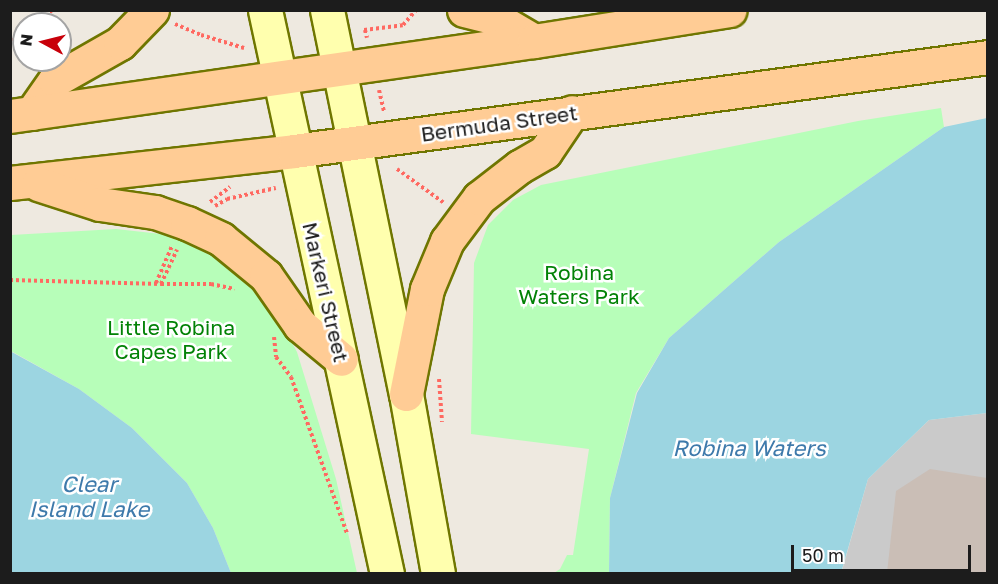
<!DOCTYPE html>
<html>
<head>
<meta charset="utf-8">
<style>
	body { margin:0 }
	#map { position:relative; width:998px; height:584px; overflow:hidden; background:#eee9e0; font-family:"Golos Text",sans-serif }
	div>[style] { position:absolute }
	.religious>* { inset:0; background:#cacaca }
	.park>* { inset:0; background:#b7feb9 }
	.water>* { inset:0; background:#9cd5e1 }
	.building>* { inset:0; background:#cabeb6 }
	.path>* { height:4px; margin-top:-2px; transform-origin:0; background:repeating-linear-gradient(90deg,#ff6961 0 3px,transparent 0 6px) }
	.roads { filter:drop-shadow(2px 0 #6f7600) drop-shadow(-2px 0 #6f7600) drop-shadow(0 2px #6f7600) drop-shadow(0 -2px #6f7600) }
	.secondary>* { height:33px; margin:-16.5px; padding:0 16.5px; transform-origin:16.5px; border-radius:16.5px; background:#ffffae }
	.primary>* { height:33px; margin:-16.5px; padding:0 16.5px; transform-origin:16.5px; border-radius:16.5px; background:#ffcc95 }
	span { translate:-50% -50%; white-space:nowrap; text-align:center; line-height:1.15; -webkit-text-stroke:5px #fff; paint-order:stroke }
	.street-label { font-size:21px; color:#1c1c1c }
	.park-label { font-size:21px; color:#028206 }
	.water-label { font-size:22px; color:#3e7aab; font-style:italic }
	.frame { position:absolute; inset:0; border:12px solid #1c1c1c; pointer-events:none }
	.north { position:absolute; left:12px; top:12px; width:60px; height:60px; box-sizing:border-box; background:#fff; border:2px solid #a4a4a4; border-radius:50%; rotate:277deg; font-size:16px; font-weight:700; line-height:24px; text-align:center; color:#1c1c1c }
	.north::after { content:''; display:block; margin:auto; width:21px; height:27px; background:#c8000a; clip-path:polygon(50% 0,100% 100%,50% 72%,0 100%) }
	.scale { position:absolute; left:791px; top:545px; width:180px; height:27px; box-sizing:border-box; border:3px solid #1c1c1c; border-top:0; padding-left:8px; font-size:18px; line-height:21px; white-space:nowrap; color:#1c1c1c; -webkit-text-stroke:4px #fff; paint-order:stroke }
</style>
</head>
<body>
<div id="map">
	<div class="religious">
		<div style="clip-path:polygon(987px 413px,987px 573px,841px 574px,868px 479px,929px 420px)"></div>
	</div>
	<div class="park">
		<div style="clip-path:polygon(941px 108px,944px 127px,779px 242px,669px 338px,636px 393px,610px 498px,609px 573px,554px 573px,560px 569px,567px 555px,573px 555px,589px 449px,471px 434px,474px 263px,488px 225px,513px 200px,541px 185px,858px 121px)"></div>
		<div style="clip-path:polygon(116px 229px,170px 235px,200px 245px,240px 273px,281px 322px,297px 352px,336px 479px,357px 573px,231px 573px,213px 528px,187px 483px,132px 428px,79px 389px,11px 351px,11px 235px)"></div>
	</div>
	<div class="water">
		<div style="clip-path:polygon(987px 118px,987px 413px,929px 420px,868px 479px,841px 573px,609px 573px,610px 498px,637px 393px,669px 338px,779px 242px,944px 127px)"></div>
		<div style="clip-path:polygon(10px 351px,79px 389px,132px 428px,187px 483px,213px 528px,231px 573px,11px 573px)"></div>
	</div>
	<div class="building">
		<div style="clip-path:polygon(930px 469px,987px 478px,987px 573px,887px 573px,896px 491px)"></div>
	</div>
	<div class="path">
		<div style="left:36px;top:24px;width:21px;rotate:-41deg"></div>
		<div style="left:175px;top:24px;width:28px;rotate:23deg"></div>
		<div style="left:201px;top:35px;width:45px;rotate:16.8deg"></div>
		<div style="left:364px;top:30px;width:39px;rotate:-7deg"></div>
		<div style="left:403px;top:25px;width:20px;rotate:-49deg"></div>
		<div style="left:365px;top:30px;width:8px;rotate:76deg"></div>
		<div style="left:10px;top:40px;width:16px;rotate:-30deg"></div>
		<div style="left:379px;top:90px;width:23px;rotate:77deg"></div>
		<div style="left:397px;top:169px;width:57px;rotate:35.7deg"></div>
		<div style="left:210px;top:202px;width:25px;rotate:-37deg"></div>
		<div style="left:215px;top:206px;width:14px;rotate:-30deg"></div>
		<div style="left:227px;top:199px;width:50px;rotate:-12.7deg"></div>
		<div style="left:10px;top:280px;width:151px;rotate:1.5deg"></div>
		<div style="left:161px;top:284px;width:38px;rotate:-65deg"></div>
		<div style="left:156px;top:283px;width:40px;rotate:-66.6deg"></div>
		<div style="left:161px;top:284px;width:50px"></div>
		<div style="left:211px;top:284px;width:24px;rotate:12deg"></div>
		<div style="left:274px;top:337px;width:20px;rotate:84deg"></div>
		<div style="left:276px;top:357px;width:25px;rotate:53deg"></div>
		<div style="left:291px;top:377px;width:166px;rotate:70.3deg"></div>
		<div style="left:439px;top:379px;width:43px;rotate:86deg"></div>
	</div>
	<div class="roads">
		<div class="secondary">
			<div style="left:265px;top:10px;width:577px;rotate:77.79deg"></div>
			<div style="left:327px;top:10px;width:392px;rotate:78.4deg"></div>
			<div style="left:406px;top:394px;width:183px;rotate:79.9deg"></div>
		</div>
		<div class="primary">
			<div style="left:464px;top:10px;width:32px;rotate:14deg"></div>
			<div style="left:495px;top:18px;width:45px;rotate:30.5deg"></div>
			<div style="left:32px;top:113px;width:40px;rotate:-55.1deg"></div>
			<div style="left:55px;top:80px;width:75px;rotate:-29.6deg"></div>
			<div style="left:120px;top:43px;width:46px;rotate:-45.9deg"></div>
			<div style="left:10px;top:116px;width:529px;rotate:-8.15deg"></div>
			<div style="left:534px;top:41px;width:198px;rotate:-9deg"></div>
			<div style="left:10px;top:183px;width:286px;rotate:-6.4deg"></div>
			<div style="left:294px;top:151px;width:700px;rotate:-7.71deg"></div>
			<div style="left:38px;top:184px;width:65px;rotate:17.9deg"></div>
			<div style="left:100px;top:204px;width:56px;rotate:8.3deg"></div>
			<div style="left:155px;top:212px;width:34px;rotate:19deg"></div>
			<div style="left:187px;top:223px;width:38px;rotate:25deg"></div>
			<div style="left:221px;top:239px;width:58px;rotate:39.4deg"></div>
			<div style="left:266px;top:276px;width:60px;rotate:55.2deg"></div>
			<div style="left:300px;top:325px;width:53px;rotate:39.7deg"></div>
			<div style="left:406px;top:394px;width:107px;rotate:-78.7deg"></div>
			<div style="left:427px;top:289px;width:52px;rotate:-67.4deg"></div>
			<div style="left:447px;top:241px;width:54px;rotate:-53.3deg"></div>
			<div style="left:479px;top:198px;width:51px;rotate:-37.8deg"></div>
			<div style="left:519px;top:167px;width:30px;rotate:-30deg"></div>
			<div style="left:545px;top:152px;width:48px;rotate:-56deg"></div>
		</div>
	</div>
	<div class="street-label">
		<span style="left:499px;top:123px;rotate:-8deg">Bermuda Street</span>
		<span style="left:326px;top:292px;rotate:77deg">Markeri Street</span>
	</div>
	<div class="park-label">
		<span style="left:579px;top:284px">Robina<br>Waters Park</span>
		<span style="left:171px;top:339px">Little Robina<br>Capes Park</span>
	</div>
	<div class="water-label">
		<span style="left:749px;top:448px">Robina Waters</span>
		<span style="left:89px;top:496px">Clear<br>Island Lake</span>
	</div>
	<div class="frame"></div>
	<div class="north">N</div>
	<div class="scale">50 m</div>
</div>
</body>
</html>
